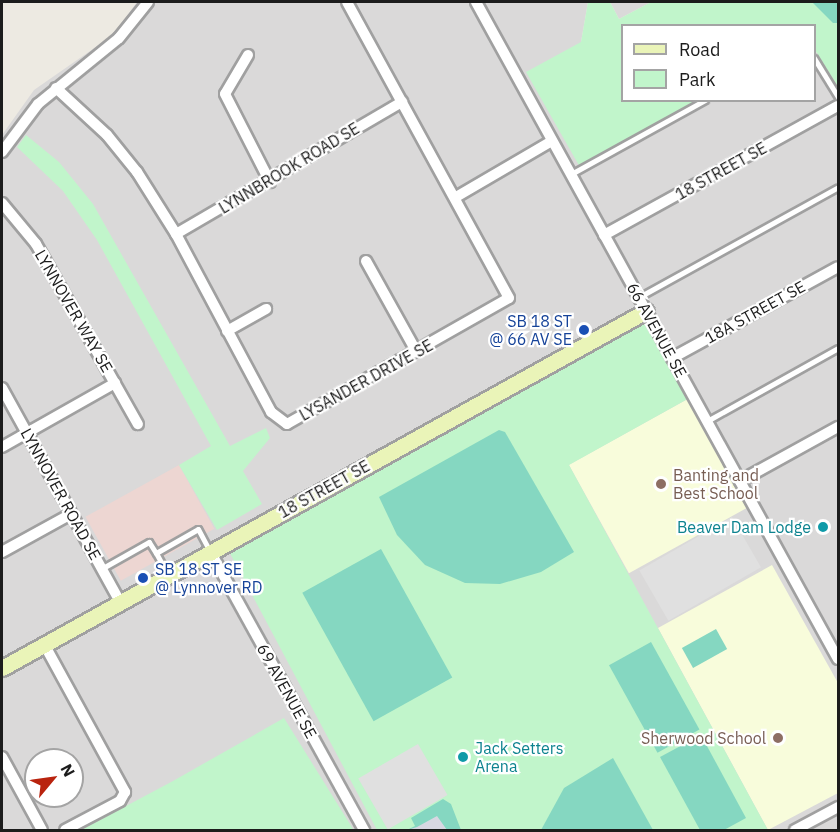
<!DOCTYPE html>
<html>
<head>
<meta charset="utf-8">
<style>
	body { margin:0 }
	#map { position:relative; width:840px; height:832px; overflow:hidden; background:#edeae2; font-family:"IBM Plex Sans",sans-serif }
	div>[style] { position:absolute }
	.residential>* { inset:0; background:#dad9d9 }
	.commercial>* { inset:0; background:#edd6d2; transform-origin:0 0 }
	.education>* { inset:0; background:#f8fcdb; transform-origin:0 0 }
	.park>* { inset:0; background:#c1f5cb }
	.pitch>* { inset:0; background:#85d7c1; transform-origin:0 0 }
	.parking>* { inset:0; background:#e0e0e0; transform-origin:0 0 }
	.plaza>* { inset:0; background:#d8d7e2 }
	.roads { filter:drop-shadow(2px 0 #a0a0a0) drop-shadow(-2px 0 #a0a0a0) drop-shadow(0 2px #a0a0a0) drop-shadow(0 -2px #a0a0a0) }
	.lane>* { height:5px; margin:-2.5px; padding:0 2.5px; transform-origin:2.5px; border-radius:2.5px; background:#fff }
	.street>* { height:10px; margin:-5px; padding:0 5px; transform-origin:5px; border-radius:5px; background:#fff }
	.secondary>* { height:15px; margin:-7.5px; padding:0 7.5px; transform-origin:7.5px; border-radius:7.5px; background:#eaf4b8 }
	.dots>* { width:16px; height:16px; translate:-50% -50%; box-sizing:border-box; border:3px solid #fff; border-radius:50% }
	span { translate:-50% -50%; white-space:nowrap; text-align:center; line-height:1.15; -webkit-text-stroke:4.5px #fff; paint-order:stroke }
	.street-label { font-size:16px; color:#1c1c1c }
	.transit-label { font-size:16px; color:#164399 }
	.right { translate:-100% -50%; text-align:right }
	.left { translate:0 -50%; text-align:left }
	.education-label { font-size:16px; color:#785e54 }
	.culture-label { font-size:16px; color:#0d838f }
	.frame { position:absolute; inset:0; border:3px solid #1c1c1c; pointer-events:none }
	.legend { position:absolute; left:621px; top:24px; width:195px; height:78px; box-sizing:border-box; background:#fff; border:2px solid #a4a4a4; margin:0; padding:8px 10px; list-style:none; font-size:18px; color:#1c1c1c }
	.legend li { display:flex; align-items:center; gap:12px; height:30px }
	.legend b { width:30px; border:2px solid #a4a4a4 }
	.north { position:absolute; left:24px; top:748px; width:60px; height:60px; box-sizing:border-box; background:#fff; border:2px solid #a4a4a4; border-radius:50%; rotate:61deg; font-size:16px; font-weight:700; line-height:24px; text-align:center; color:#1c1c1c }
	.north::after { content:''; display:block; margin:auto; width:21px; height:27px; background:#b9230e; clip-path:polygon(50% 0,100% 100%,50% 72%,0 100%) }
</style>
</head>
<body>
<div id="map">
	<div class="residential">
		<div style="clip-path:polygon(evenodd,137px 2px,588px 2px,581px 42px,581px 169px,706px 101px,814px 100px,815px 50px,838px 87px,838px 830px,2px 830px,2px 135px,34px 90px,113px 35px,137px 2px,36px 760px,72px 760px,72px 796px,36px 796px,36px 760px)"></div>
		<div style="clip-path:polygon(610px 2px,651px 2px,619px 19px)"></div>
	</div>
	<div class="commercial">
		<div style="left:179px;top:465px;width:73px;height:107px;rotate:61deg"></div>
	</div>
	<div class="education">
		<div style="left:693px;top:396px;width:124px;height:142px;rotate:61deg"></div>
		<div style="clip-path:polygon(772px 565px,838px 683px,838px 793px,768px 830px,658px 628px)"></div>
	</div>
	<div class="park">
		<div style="clip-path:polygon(588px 2px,610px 2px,619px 19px,651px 2px,838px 2px,838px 87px,815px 50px,814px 26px,622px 26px,622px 100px,706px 101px,581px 169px,526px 72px,581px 42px)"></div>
		<div style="clip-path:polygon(26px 135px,59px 162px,93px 204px,230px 446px,266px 428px,270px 438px,243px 471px,262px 504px,217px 530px,179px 465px,211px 446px,97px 240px,63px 191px,17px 147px)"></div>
		<div style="clip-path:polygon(646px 311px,693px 396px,569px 465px,768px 830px,377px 830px,225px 544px)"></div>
		<div style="clip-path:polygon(284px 718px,353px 829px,81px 830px,173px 781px)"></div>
	</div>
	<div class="pitch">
		<div style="clip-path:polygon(812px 2px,838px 2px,838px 23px,833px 23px)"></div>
		<div style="clip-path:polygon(499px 430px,505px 432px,574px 552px,541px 572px,500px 584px,465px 583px,425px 565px,397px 535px,379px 497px)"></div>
		<div style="left:381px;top:549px;width:147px;height:90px;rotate:61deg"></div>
		<div style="left:716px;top:629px;width:23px;height:39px;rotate:61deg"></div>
		<div style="left:651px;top:642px;width:100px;height:48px;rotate:61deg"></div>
		<div style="clip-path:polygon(701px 735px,746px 818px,724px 830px,700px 830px,660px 757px)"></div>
		<div style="clip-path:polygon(613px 758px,653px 830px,541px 830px,564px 788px)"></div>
		<div style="clip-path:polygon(443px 799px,451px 804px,461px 830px,407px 830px,415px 826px,411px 818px)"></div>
	</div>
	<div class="parking">
		<div style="left:732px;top:517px;width:58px;height:107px;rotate:60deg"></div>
		<div style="left:418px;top:744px;width:59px;height:69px;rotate:60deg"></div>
	</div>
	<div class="plaza">
		<div style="clip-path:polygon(437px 816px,447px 830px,407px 830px,417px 827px)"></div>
	</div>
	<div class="roads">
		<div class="lane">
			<div style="left:814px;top:58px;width:46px;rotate:58.4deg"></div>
			<div style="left:571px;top:174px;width:153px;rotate:-28.9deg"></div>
			<div style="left:639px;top:297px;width:227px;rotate:-28.9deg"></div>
			<div style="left:707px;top:421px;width:150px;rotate:-29.1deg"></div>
			<div style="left:156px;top:553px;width:25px;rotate:61deg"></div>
			<div style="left:101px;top:569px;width:55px;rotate:-29.4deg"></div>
			<div style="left:149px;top:542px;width:13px;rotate:58deg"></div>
			<div style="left:156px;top:553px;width:48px;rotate:-29.7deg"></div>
			<div style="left:198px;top:529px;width:24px;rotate:62deg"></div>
		</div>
		<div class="street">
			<div style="left:476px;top:2px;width:750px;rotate:61.15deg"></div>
			<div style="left:248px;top:55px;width:45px;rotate:120.5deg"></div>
			<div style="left:225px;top:94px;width:99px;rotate:62.9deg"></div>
			<div style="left:56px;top:88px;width:69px;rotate:42.7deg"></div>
			<div style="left:107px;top:135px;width:48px;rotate:51deg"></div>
			<div style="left:137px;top:172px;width:73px;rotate:57.8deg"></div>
			<div style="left:176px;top:234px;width:202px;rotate:61.9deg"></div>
			<div style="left:271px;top:412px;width:20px;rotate:37deg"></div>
			<div style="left:287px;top:424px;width:255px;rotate:-29.6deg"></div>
			<div style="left:509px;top:298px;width:337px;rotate:-118.7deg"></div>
			<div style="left:2px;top:152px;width:60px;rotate:-53.1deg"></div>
			<div style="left:38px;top:104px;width:104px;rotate:-39.2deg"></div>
			<div style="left:119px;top:38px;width:46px;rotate:-51.1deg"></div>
			<div style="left:456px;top:197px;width:111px;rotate:-30.3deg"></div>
			<div style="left:2px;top:203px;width:53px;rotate:50.3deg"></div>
			<div style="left:36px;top:244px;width:207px;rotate:60.5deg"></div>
			<div style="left:176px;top:234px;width:262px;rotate:-30.3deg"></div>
			<div style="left:604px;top:235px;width:267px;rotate:-28.9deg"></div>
			<div style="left:366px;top:261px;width:103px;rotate:60.9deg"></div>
			<div style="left:227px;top:331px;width:45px;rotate:-29.4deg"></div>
			<div style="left:672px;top:358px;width:189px;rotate:-28.7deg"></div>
			<div style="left:2px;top:388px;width:244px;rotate:61.1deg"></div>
			<div style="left:2px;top:447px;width:130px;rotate:-29.5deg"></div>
			<div style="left:740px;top:481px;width:112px;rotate:-28.9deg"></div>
			<div style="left:210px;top:551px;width:319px;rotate:61.1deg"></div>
			<div style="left:2px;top:552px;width:79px;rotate:-28.8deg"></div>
			<div style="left:44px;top:644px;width:169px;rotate:61.3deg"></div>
			<div style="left:125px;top:792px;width:10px;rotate:119deg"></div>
			<div style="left:120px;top:801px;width:62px;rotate:152.2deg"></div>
			<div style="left:2px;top:757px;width:83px;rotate:61.3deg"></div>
			<div style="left:795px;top:830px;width:49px;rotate:-28.1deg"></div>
		</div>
		<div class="secondary">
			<div style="left:2px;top:668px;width:736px;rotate:-29deg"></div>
		</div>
	</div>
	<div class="dots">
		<div style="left:584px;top:330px;background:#1a4fb4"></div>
		<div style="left:661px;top:484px;background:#8d6e63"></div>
		<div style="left:823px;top:527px;background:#0f9aa8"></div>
		<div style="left:143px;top:578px;background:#1a4fb4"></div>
		<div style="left:778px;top:738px;background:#8d6e63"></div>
		<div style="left:463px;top:757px;background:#0f9aa8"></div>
	</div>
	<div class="street-label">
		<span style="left:289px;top:168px;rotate:-31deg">LYNNBROOK ROAD SE</span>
		<span style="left:721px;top:171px;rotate:-29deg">18 STREET SE</span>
		<span style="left:74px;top:311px;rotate:60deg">LYNNOVER WAY SE</span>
		<span style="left:755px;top:312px;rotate:-29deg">18A STREET SE</span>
		<span style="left:657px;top:330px;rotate:61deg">66 AVENUE SE</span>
		<span style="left:366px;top:380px;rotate:-29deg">LYSANDER DRIVE SE</span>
		<span style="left:324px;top:489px;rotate:-29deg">18 STREET SE</span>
		<span style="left:61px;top:494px;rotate:61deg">LYNNOVER ROAD SE</span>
		<span style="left:287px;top:691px;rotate:61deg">69 AVENUE SE</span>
	</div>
	<div class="transit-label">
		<span class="right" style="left:572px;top:330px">SB 18 ST<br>@ 66 AV SE</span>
		<span class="left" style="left:155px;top:578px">SB 18 ST SE<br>@ Lynnover RD</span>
	</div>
	<div class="education-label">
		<span class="left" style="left:673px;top:484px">Banting and<br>Best School</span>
		<span class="right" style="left:766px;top:738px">Sherwood School</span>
	</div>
	<div class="culture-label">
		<span class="right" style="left:811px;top:527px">Beaver Dam Lodge</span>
		<span class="left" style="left:475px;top:757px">Jack Setters<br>Arena</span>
	</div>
	<div class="frame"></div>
	<ul class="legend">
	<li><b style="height:8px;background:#eaf4b8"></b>Road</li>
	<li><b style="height:16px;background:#c1f5cb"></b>Park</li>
	</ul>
	<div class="north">N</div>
</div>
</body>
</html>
